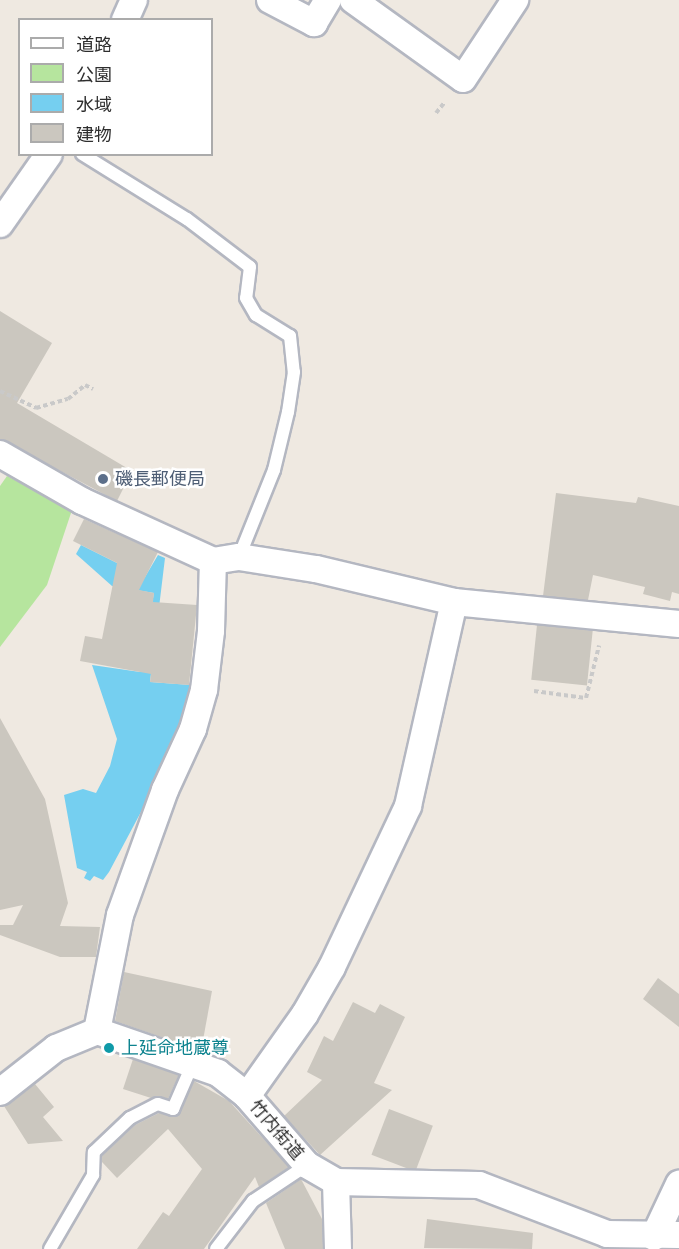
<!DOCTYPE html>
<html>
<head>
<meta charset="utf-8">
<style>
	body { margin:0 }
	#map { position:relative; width:679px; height:1249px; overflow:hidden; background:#efe9e1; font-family:"Work Sans","Noto Sans JP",sans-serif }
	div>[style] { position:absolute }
	.green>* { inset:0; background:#b6e59e }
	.water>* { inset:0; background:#75cff0 }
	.building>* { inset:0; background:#cbc7bf; transform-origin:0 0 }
	.path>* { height:4px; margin-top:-2px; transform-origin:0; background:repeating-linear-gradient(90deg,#c9c9c9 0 4.5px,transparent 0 7.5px) }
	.roads { filter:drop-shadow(2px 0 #b4b7c1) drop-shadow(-2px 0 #b4b7c1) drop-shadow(0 2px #b4b7c1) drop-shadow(0 -2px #b4b7c1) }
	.service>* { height:12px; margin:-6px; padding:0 6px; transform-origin:6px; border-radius:6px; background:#fff }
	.minor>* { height:26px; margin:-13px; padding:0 13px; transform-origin:13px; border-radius:13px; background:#fff }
	.dots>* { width:16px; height:16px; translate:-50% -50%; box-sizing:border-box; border:3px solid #fff; border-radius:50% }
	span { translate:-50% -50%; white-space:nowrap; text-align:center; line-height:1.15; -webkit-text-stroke:5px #fff; paint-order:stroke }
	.service-label { font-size:18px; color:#4e5e75 }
	.left { translate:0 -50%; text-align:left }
	.culture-label { font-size:18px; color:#0d838f }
	.street-label { font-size:18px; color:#2e2e2e }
	.legend { position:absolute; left:18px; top:18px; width:195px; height:138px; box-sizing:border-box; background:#fff; border:2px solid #ababab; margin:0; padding:8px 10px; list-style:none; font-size:18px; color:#2e2e2e }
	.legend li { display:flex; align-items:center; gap:12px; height:30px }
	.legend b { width:30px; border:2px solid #ababab }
</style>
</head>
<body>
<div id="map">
	<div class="green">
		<div style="clip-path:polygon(7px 476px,72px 510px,47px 585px,0 647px,0 486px)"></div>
	</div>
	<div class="water">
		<div style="clip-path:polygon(81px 545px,145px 577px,158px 555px,165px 558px,150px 682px,191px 685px,181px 729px,158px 780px,109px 872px,103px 880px,94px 876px,90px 881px,84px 878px,87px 872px,77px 868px,64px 795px,83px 789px,96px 793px,110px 766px,117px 739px,92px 665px,140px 672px,154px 593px,112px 586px,76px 554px)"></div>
	</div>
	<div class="building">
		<div style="clip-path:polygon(0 311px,52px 343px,17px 403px,132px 471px,117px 501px,0 439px)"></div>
		<div style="clip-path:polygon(556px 493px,636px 503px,638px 497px,679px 506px,679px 594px,672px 592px,670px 601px,643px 594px,645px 587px,593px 575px,588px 600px,543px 596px)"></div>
		<div style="clip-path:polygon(84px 519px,158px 552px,139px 590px,154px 593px,153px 602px,197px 605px,189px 685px,150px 682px,151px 674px,80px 661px,85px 636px,102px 639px,117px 563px,73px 541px)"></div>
		<div style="left:537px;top:625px;width:56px;height:55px;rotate:6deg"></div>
		<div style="clip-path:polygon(0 718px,45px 799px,68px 903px,60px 926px,100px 927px,96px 957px,60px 957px,0 935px,0 925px,13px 925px,23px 905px,0 910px)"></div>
		<div style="clip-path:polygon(124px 972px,212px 991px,201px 1051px,115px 1021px)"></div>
		<div style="clip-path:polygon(658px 978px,679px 994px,679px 1027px,643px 999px)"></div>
		<div style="clip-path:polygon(353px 1002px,375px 1013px,380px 1004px,405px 1017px,374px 1083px,392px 1090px,320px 1155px,284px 1116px,322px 1080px,307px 1072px,324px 1036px,333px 1041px)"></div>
		<div style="clip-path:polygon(133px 1059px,179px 1075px,168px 1099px,151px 1098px,123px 1089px)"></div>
		<div style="clip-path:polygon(194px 1081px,229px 1101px,289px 1167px,259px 1187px,255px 1177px,204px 1249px,137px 1249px,163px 1212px,169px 1216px,202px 1169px,168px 1129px,117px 1178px,102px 1162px,102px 1156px,135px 1125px,159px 1113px,178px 1115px)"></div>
		<div style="clip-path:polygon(35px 1084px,54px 1107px,43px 1117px,63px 1141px,28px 1144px,4px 1106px)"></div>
		<div style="left:389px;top:1109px;width:47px;height:49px;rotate:21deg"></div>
		<div style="clip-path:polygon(301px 1179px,322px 1219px,323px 1249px,285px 1249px,266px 1203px)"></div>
		<div style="clip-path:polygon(427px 1219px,533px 1233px,532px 1249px,424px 1248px)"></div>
	</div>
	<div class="path">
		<div style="left:436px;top:113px;width:14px;rotate:-51deg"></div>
		<div style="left:0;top:391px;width:40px;rotate:25deg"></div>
		<div style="left:36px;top:408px;width:33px;rotate:-16deg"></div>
		<div style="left:68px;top:399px;width:22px;rotate:-39deg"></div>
		<div style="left:85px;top:385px;width:9px;rotate:27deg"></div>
		<div style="left:534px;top:691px;width:52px;rotate:7.7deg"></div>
		<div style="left:586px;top:698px;width:54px;rotate:-76deg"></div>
	</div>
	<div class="roads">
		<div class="service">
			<div style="left:82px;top:154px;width:123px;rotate:31.8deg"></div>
			<div style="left:187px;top:219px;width:79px;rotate:37.3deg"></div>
			<div style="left:250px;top:267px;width:31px;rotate:97deg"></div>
			<div style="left:246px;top:298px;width:20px;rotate:60deg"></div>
			<div style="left:256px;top:315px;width:40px;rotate:32deg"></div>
			<div style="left:290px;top:336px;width:36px;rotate:84deg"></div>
			<div style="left:294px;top:372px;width:40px;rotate:98.5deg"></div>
			<div style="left:288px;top:412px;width:60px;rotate:103.6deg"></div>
			<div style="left:274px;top:470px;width:94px;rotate:111.9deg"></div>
			<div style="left:50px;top:1249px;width:86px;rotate:-59.8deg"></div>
			<div style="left:93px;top:1175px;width:23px;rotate:-88deg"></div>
			<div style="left:94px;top:1152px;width:50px;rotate:-43.4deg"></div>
			<div style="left:130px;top:1118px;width:31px;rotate:-27deg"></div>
			<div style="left:158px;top:1104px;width:16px;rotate:18deg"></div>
			<div style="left:173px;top:1109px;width:50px;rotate:-66.5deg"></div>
			<div style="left:216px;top:1249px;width:61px;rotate:-52.4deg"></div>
			<div style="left:253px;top:1201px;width:65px;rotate:-33.7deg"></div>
		</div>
		<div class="minor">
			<div style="left:270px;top:0;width:50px;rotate:27.6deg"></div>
			<div style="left:314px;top:23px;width:27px;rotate:-59deg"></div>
			<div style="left:353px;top:0;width:135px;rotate:35.7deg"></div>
			<div style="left:463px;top:79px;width:95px;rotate:-56.6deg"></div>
			<div style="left:125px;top:20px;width:22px;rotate:-66deg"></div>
			<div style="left:0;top:224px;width:85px;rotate:-55deg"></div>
			<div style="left:0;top:454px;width:95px;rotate:29.8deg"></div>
			<div style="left:82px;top:501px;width:144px;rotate:24.6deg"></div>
			<div style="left:213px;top:561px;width:26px;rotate:-9deg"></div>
			<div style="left:239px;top:557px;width:78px;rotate:8.9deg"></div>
			<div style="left:316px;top:569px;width:142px;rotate:13.4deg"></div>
			<div style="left:454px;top:602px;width:226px;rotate:5.6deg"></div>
			<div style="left:97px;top:1031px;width:118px;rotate:-78.8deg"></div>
			<div style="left:120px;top:915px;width:133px;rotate:-70.2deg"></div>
			<div style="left:165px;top:790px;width:67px;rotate:-65.3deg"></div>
			<div style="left:193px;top:729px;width:41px;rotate:-74.2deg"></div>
			<div style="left:204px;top:690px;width:59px;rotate:-83.2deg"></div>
			<div style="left:211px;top:631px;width:70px;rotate:-88.4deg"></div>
			<div style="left:0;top:1092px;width:71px;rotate:-38.2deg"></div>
			<div style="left:56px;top:1048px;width:44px;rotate:-22.5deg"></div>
			<div style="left:97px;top:1031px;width:128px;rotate:19.1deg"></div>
			<div style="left:218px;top:1073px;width:37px;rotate:38deg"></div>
			<div style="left:247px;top:1096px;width:91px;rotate:49deg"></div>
			<div style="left:307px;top:1165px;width:34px;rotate:30deg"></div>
			<div style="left:336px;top:1182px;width:143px;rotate:1.2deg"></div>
			<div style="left:479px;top:1185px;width:137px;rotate:20.9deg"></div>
			<div style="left:607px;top:1234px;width:72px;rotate:0.8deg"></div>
			<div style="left:247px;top:1096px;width:100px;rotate:-54.7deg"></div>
			<div style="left:305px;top:1014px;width:54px;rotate:-60.1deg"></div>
			<div style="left:332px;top:967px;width:178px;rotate:-64.7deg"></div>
			<div style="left:408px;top:806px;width:209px;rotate:-77.3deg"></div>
			<div style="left:336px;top:1182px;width:67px;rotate:88.3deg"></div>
			<div style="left:654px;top:1237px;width:59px;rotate:-64.7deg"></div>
		</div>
	</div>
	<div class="dots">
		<div style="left:103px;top:479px;background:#5c6f8a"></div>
		<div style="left:109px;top:1048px;background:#0f9aa8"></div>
	</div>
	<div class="service-label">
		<span class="left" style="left:115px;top:479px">磯長郵便局</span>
	</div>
	<div class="culture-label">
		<span class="left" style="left:121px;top:1048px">上延命地蔵尊</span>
	</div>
	<div class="street-label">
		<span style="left:276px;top:1130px;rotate:49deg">竹内街道</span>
	</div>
	<ul class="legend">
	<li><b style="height:8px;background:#fff"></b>道路</li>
	<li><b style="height:16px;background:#b6e59e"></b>公園</li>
	<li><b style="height:16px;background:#75cff0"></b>水域</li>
	<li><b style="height:16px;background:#cbc7bf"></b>建物</li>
	</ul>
</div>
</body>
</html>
